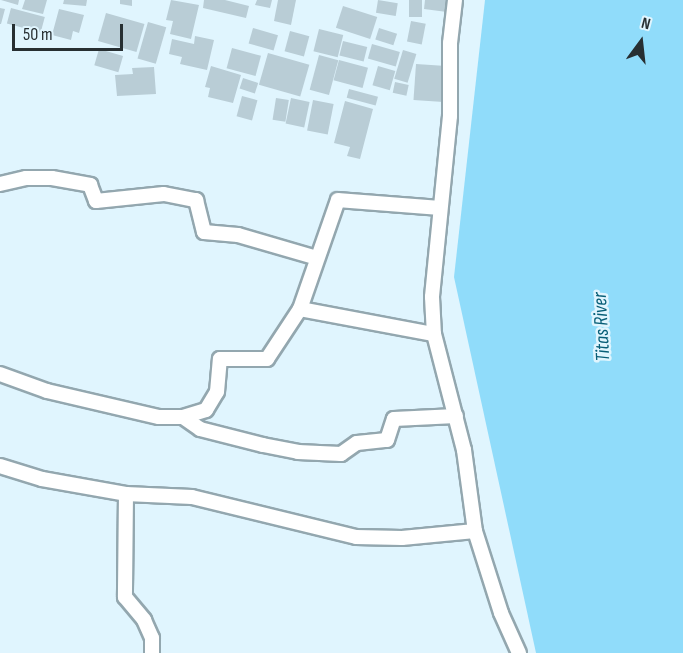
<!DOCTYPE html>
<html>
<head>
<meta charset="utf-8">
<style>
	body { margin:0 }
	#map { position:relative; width:683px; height:653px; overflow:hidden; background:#e0f5fe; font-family:"Sofia Sans Condensed",sans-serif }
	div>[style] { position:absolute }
	.water>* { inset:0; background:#90dcfa }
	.building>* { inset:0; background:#b9cdd6; transform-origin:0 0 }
	.roads { filter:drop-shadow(2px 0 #93a7af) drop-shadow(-2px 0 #93a7af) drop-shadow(0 2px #93a7af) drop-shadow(0 -2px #93a7af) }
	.minor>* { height:14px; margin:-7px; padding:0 7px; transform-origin:7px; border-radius:7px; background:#fff }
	span { translate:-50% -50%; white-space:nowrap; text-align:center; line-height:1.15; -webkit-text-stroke:5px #e0f5fe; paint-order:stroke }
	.water-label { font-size:20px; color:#075e77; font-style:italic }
	.north { position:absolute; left:611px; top:12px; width:60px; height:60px; -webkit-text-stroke:4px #e0f5fe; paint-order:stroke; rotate:15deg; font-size:16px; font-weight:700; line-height:24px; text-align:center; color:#272f32 }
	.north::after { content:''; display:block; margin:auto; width:21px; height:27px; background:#272f32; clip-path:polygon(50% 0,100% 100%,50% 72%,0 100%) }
	.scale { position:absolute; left:12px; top:24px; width:111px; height:27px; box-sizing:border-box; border:3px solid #272f32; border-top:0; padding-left:8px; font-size:18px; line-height:21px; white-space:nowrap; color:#272f32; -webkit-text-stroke:4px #e0f5fe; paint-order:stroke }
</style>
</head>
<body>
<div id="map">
	<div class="water">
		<div style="clip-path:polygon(485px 0,683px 0,683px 653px,536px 653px,454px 277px)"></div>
	</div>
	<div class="building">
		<div style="clip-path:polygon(1px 0,19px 0,18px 5px)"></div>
		<div style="clip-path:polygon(25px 0,47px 0,43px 14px,22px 9px)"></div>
		<div style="clip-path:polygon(64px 0,87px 0,86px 6px,63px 4px)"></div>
		<div style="clip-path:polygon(120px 0,132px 0,132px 6px,120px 4px)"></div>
		<div style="clip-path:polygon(171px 0,199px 5px,191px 39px,170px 34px,173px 21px,166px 20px)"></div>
		<div style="clip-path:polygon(204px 0,225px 0,249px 6px,246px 18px,203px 8px)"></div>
		<div style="clip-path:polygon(257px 0,272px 0,270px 8px,255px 5px)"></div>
		<div style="clip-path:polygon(278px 0,296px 0,291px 25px,274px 21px)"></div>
		<div style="left:378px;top:0;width:20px;height:13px;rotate:9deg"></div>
		<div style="left:409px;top:0;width:13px;height:17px"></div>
		<div style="clip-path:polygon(425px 0,449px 0,447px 12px,424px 9px)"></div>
		<div style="left:343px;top:6px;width:36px;height:23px;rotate:18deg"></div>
		<div style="clip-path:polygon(0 8px,5px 9px,1px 24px,0 24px)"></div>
		<div style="left:11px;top:8px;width:35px;height:16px;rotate:15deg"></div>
		<div style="clip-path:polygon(59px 9px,84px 15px,79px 33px,73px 31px,71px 40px,52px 35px)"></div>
		<div style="left:106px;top:13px;width:40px;height:29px;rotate:16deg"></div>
		<div style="left:411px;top:21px;width:15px;height:21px;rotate:11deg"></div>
		<div style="left:148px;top:22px;width:19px;height:38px;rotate:16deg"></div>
		<div style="left:253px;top:28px;width:26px;height:16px;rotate:16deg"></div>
		<div style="left:379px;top:28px;width:19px;height:12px;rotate:18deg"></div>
		<div style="left:319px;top:29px;width:25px;height:23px;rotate:14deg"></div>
		<div style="left:290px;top:31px;width:20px;height:21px;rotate:15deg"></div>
		<div style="clip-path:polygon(195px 36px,214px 40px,207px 70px,180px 64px,182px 57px,169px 54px,172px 39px,194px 44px)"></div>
		<div style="left:343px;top:41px;width:25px;height:15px;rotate:14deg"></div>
		<div style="left:372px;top:44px;width:29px;height:15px;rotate:16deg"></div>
		<div style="left:232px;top:48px;width:30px;height:21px;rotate:15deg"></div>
		<div style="left:99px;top:49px;width:25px;height:17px;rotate:16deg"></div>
		<div style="left:403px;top:50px;width:14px;height:30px;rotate:17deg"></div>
		<div style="left:268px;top:53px;width:43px;height:33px;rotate:16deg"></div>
		<div style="left:319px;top:55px;width:20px;height:36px;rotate:15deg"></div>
		<div style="left:339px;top:60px;width:30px;height:21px;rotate:15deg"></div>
		<div style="left:416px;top:64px;width:30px;height:36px;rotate:4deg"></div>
		<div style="clip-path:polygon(211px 66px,241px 75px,233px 103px,208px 97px,210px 88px,205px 87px)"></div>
		<div style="left:378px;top:66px;width:18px;height:20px;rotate:16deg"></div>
		<div style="clip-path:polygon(154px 67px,156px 94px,117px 96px,115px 75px,133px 74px,132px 68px)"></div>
		<div style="left:243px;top:78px;width:16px;height:11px;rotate:18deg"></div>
		<div style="left:395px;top:82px;width:14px;height:11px;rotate:12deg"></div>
		<div style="left:349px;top:89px;width:30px;height:9px;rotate:15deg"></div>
		<div style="left:242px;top:96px;width:16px;height:21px;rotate:15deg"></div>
		<div style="left:276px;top:98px;width:13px;height:22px;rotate:9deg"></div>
		<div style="left:291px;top:98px;width:19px;height:26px;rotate:12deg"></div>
		<div style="left:313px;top:100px;width:21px;height:31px;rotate:11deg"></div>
		<div style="clip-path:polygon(345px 101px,373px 109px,360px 159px,347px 156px,350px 147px,334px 143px)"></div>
	</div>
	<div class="roads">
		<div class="minor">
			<div style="left:455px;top:0;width:43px;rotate:96.6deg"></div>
			<div style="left:450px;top:43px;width:73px;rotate:90deg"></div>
			<div style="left:450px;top:116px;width:182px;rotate:95.7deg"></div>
			<div style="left:432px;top:297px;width:37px;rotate:87deg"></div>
			<div style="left:434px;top:334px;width:120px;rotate:75.5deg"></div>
			<div style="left:464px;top:450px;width:82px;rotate:82.3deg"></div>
			<div style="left:475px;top:531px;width:86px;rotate:72.4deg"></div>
			<div style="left:501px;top:613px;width:44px;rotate:65.8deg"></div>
			<div style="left:0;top:184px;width:27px;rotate:-13deg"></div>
			<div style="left:26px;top:178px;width:26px"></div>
			<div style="left:52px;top:178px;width:39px;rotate:10deg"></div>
			<div style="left:90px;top:185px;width:17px;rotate:69deg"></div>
			<div style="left:96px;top:201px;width:68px;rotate:-5.9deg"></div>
			<div style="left:164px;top:194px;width:33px;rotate:11deg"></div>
			<div style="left:196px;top:200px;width:33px;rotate:76deg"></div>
			<div style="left:204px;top:232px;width:34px;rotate:5deg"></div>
			<div style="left:238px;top:235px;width:82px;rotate:16.2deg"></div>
			<div style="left:300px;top:309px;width:115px;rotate:-70.8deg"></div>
			<div style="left:338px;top:200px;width:102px;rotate:4.5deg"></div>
			<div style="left:0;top:374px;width:50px;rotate:19.9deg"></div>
			<div style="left:47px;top:391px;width:115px;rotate:13.1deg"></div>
			<div style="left:159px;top:417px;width:24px"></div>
			<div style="left:183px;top:417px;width:24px;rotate:-17deg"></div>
			<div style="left:206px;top:410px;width:21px;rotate:-59deg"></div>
			<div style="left:217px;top:392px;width:33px;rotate:-85deg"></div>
			<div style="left:220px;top:359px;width:47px"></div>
			<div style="left:267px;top:359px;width:60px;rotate:-56.6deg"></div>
			<div style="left:300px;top:309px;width:136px;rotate:10.6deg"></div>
			<div style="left:183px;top:417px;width:21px;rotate:35deg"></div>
			<div style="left:200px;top:429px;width:65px;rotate:14.3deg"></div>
			<div style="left:263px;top:445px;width:36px;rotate:11deg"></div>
			<div style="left:298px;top:452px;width:43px;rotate:2.7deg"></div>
			<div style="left:341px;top:454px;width:19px;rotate:-35deg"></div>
			<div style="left:357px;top:443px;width:30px;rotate:-6deg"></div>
			<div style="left:387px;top:440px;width:22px;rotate:-72deg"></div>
			<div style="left:394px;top:419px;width:62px;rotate:-2.8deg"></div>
			<div style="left:0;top:466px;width:44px;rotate:17.2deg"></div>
			<div style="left:42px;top:479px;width:85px;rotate:10.1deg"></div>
			<div style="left:126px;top:494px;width:66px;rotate:2.6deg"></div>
			<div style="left:192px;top:497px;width:169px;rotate:13.7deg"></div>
			<div style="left:356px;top:537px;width:46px;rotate:1.2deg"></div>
			<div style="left:402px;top:538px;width:73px;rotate:-5.5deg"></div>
			<div style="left:126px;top:494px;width:103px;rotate:90.6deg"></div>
			<div style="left:125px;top:597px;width:30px;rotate:50deg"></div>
			<div style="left:144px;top:620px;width:20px;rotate:66deg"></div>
			<div style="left:152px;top:638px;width:15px;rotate:90deg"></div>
		</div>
	</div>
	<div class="water-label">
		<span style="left:602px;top:327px;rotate:-93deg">Titas River</span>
	</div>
	<div class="north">N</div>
	<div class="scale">50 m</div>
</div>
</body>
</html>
